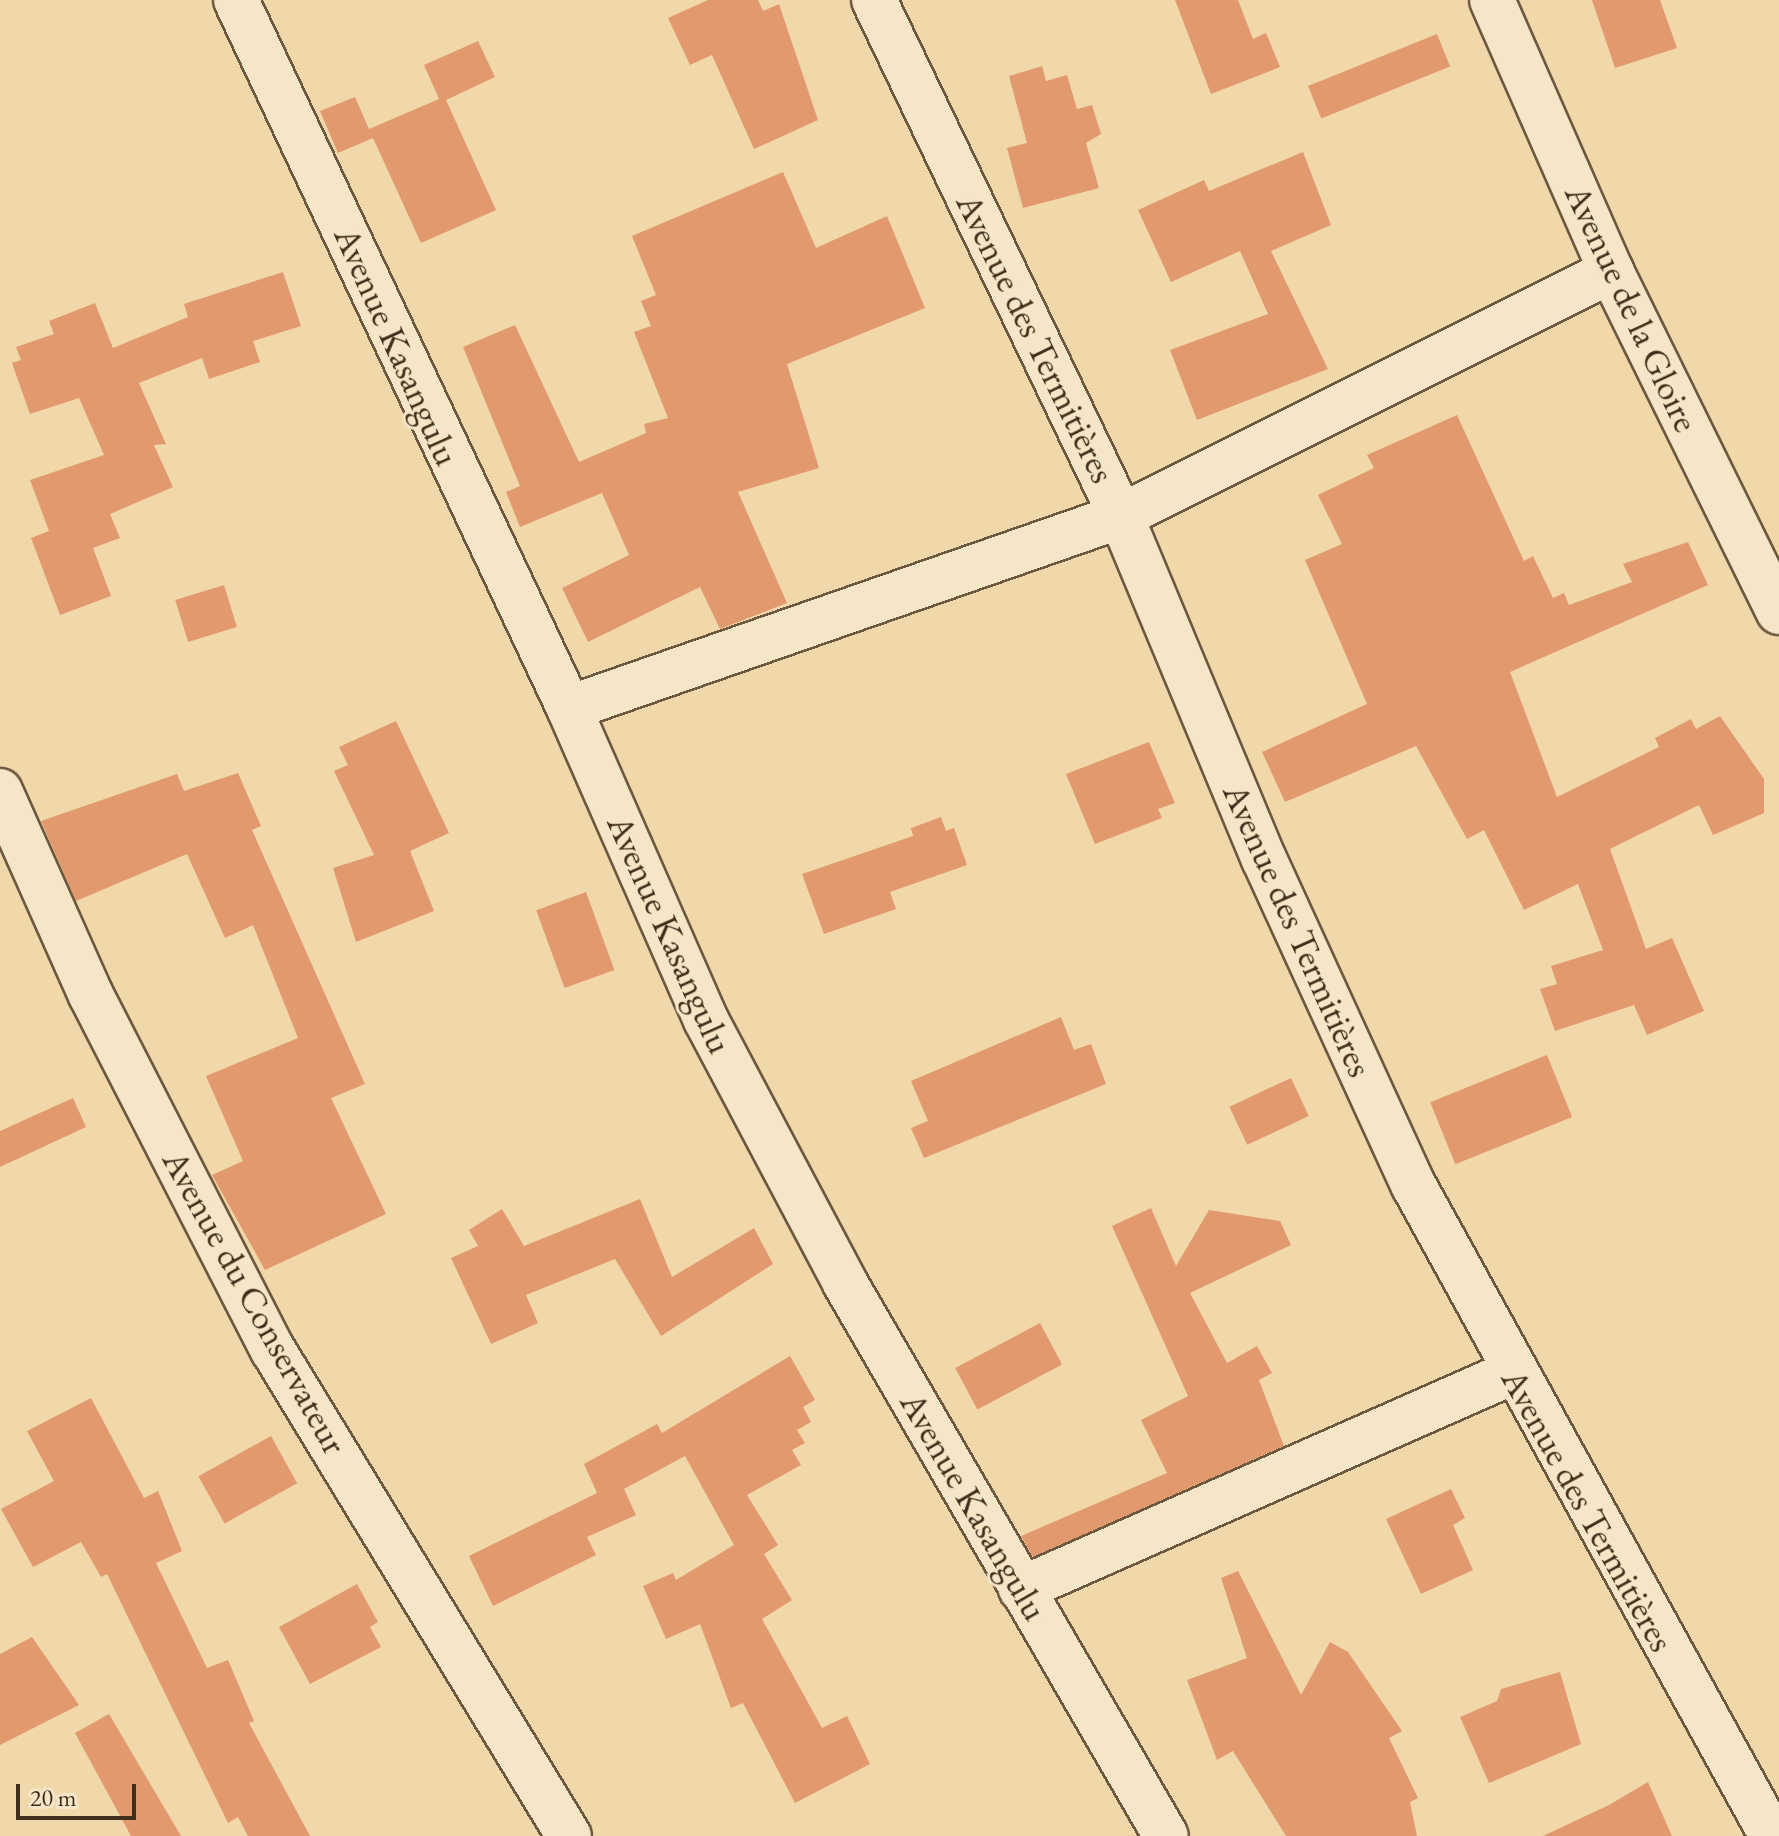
<!DOCTYPE html>
<html>
<head>
<meta charset="utf-8">
<style>
	body { margin:0 }
	#map { position:relative; width:1779px; height:1836px; overflow:hidden; background:#f1d8ab; font-family:"EB Garamond",serif }
	div>[style] { position:absolute }
	.building>* { inset:0; background:#e2996d; transform-origin:0 0 }
	.roads { filter:drop-shadow(2px 0 #6c583e) drop-shadow(-2px 0 #6c583e) drop-shadow(0 2px #6c583e) drop-shadow(0 -2px #6c583e) }
	.minor>* { height:44px; margin:-22px; padding:0 22px; transform-origin:22px; border-radius:22px; background:#f6e6c8 }
	span { translate:-50% -50%; white-space:nowrap; text-align:center; line-height:1.15; -webkit-text-stroke:6px #f6e6c8; paint-order:stroke }
	.street-label { font-size:36px; color:#402d1a }
	.scale { position:absolute; left:16px; top:1784px; width:120px; height:36px; box-sizing:border-box; border:4px solid #402d1a; border-top:0; padding-left:10px; font-size:24px; line-height:28px; white-space:nowrap; color:#402d1a; -webkit-text-stroke:6px #f6e6c8; paint-order:stroke }
</style>
</head>
<body>
<div id="map">
	<div class="building">
		<div style="clip-path:polygon(708px 0,758px 0,763px 11px,779px 4px,818px 120px,754px 149px,712px 55px,690px 65px,668px 18px)"></div>
		<div style="clip-path:polygon(1175px 0,1238px 0,1253px 39px,1266px 33px,1280px 67px,1211px 94px)"></div>
		<div style="clip-path:polygon(1592px 0,1660px 0,1677px 48px,1615px 68px)"></div>
		<div style="left:1437px;top:34px;width:35px;height:139px;rotate:68deg"></div>
		<div style="clip-path:polygon(478px 41px,495px 77px,446px 100px,496px 210px,421px 243px,373px 138px,338px 153px,320px 111px,355px 97px,369px 129px,439px 99px,424px 65px)"></div>
		<div style="clip-path:polygon(1042px 66px,1046px 81px,1067px 75px,1077px 109px,1092px 105px,1101px 134px,1086px 143px,1099px 188px,1023px 208px,1007px 148px,1027px 143px,1009px 76px)"></div>
		<div style="clip-path:polygon(1303px 152px,1331px 225px,1271px 251px,1328px 369px,1197px 420px,1170px 350px,1268px 314px,1240px 251px,1171px 282px,1138px 210px,1204px 180px,1209px 191px)"></div>
		<div style="clip-path:polygon(783px 172px,816px 248px,887px 216px,925px 308px,787px 364px,819px 468px,738px 492px,787px 603px,720px 629px,700px 587px,588px 642px,562px 588px,629px 555px,602px 493px,520px 527px,506px 492px,520px 486px,463px 347px,515px 325px,579px 462px,646px 433px,644px 424px,668px 418px,634px 332px,651px 326px,641px 301px,656px 295px,632px 236px)"></div>
		<div style="clip-path:polygon(283px 272px,301px 326px,253px 341px,260px 362px,209px 379px,202px 358px,139px 383px,166px 444px,154px 445px,173px 487px,110px 514px,120px 538px,93px 548px,111px 596px,60px 615px,31px 538px,49px 531px,30px 480px,104px 455px,79px 398px,30px 414px,12px 363px,21px 360px,16px 347px,54px 334px,49px 321px,95px 303px,113px 348px,188px 317px,184px 304px)"></div>
		<div style="clip-path:polygon(1457px 415px,1524px 561px,1533px 556px,1553px 598px,1564px 593px,1569px 605px,1632px 582px,1623px 564px,1688px 542px,1708px 585px,1510px 672px,1557px 797px,1659px 747px,1655px 738px,1691px 719px,1696px 729px,1720px 716px,1764px 779px,1764px 813px,1713px 835px,1699px 805px,1610px 849px,1646px 949px,1672px 938px,1704px 1011px,1647px 1035px,1634px 1005px,1555px 1031px,1540px 989px,1557px 984px,1551px 966px,1603px 950px,1578px 884px,1524px 910px,1484px 830px,1467px 839px,1416px 746px,1285px 802px,1262px 752px,1367px 704px,1305px 560px,1342px 544px,1318px 495px,1374px 468px,1367px 455px)"></div>
		<div style="left:224px;top:585px;width:44px;height:51px;rotate:73deg"></div>
		<div style="clip-path:polygon(396px 721px,449px 833px,410px 851px,434px 911px,356px 942px,333px 868px,374px 855px,334px 771px,348px 765px,339px 747px)"></div>
		<div style="clip-path:polygon(1149px 742px,1175px 803px,1158px 809px,1162px 818px,1095px 844px,1066px 774px)"></div>
		<div style="clip-path:polygon(238px 773px,261px 826px,252px 830px,365px 1084px,331px 1098px,386px 1214px,265px 1270px,212px 1175px,243px 1161px,206px 1076px,298px 1038px,253px 925px,225px 938px,187px 854px,76px 901px,41px 821px,177px 774px,184px 791px)"></div>
		<div style="clip-path:polygon(941px 817px,946px 831px,954px 828px,967px 865px,890px 892px,896px 909px,824px 934px,802px 874px,913px 836px,911px 828px)"></div>
		<div style="left:586px;top:892px;width:83px;height:53px;rotate:70deg"></div>
		<div style="clip-path:polygon(1061px 1017px,1074px 1050px,1091px 1044px,1106px 1084px,924px 1158px,911px 1128px,928px 1121px,911px 1081px)"></div>
		<div style="left:1547px;top:1055px;width:67px;height:126px;rotate:68deg"></div>
		<div style="left:1291px;top:1078px;width:42px;height:68px;rotate:65deg"></div>
		<div style="clip-path:polygon(73px 1098px,86px 1127px,0 1167px,0 1131px)"></div>
		<div style="clip-path:polygon(640px 1199px,672px 1277px,754px 1228px,773px 1264px,661px 1336px,615px 1259px,526px 1295px,538px 1323px,491px 1344px,451px 1258px,478px 1246px,469px 1230px,502px 1209px,524px 1246px)"></div>
		<div style="clip-path:polygon(1151px 1208px,1176px 1266px,1209px 1210px,1280px 1221px,1291px 1245px,1190px 1293px,1227px 1363px,1257px 1346px,1272px 1373px,1259px 1380px,1284px 1446px,1033px 1557px,1021px 1536px,1167px 1473px,1141px 1420px,1188px 1396px,1112px 1226px)"></div>
		<div style="left:1040px;top:1323px;width:47px;height:96px;rotate:62deg"></div>
		<div style="clip-path:polygon(790px 1356px,815px 1400px,803px 1407px,811px 1422px,797px 1430px,805px 1443px,792px 1450px,801px 1465px,747px 1495px,778px 1545px,764px 1554px,792px 1600px,762px 1619px,822px 1728px,847px 1716px,870px 1764px,795px 1803px,743px 1703px,731px 1708px,700px 1624px,666px 1639px,643px 1586px,673px 1573px,676px 1580px,734px 1545px,685px 1456px,624px 1489px,636px 1515px,587px 1537px,596px 1555px,493px 1606px,469px 1556px,597px 1493px,584px 1464px,657px 1424px,662px 1433px)"></div>
		<div style="clip-path:polygon(91px 1398px,144px 1498px,158px 1491px,182px 1551px,156px 1563px,207px 1668px,228px 1660px,254px 1721px,249px 1723px,310px 1836px,248px 1836px,238px 1817px,228px 1823px,107px 1574px,101px 1577px,81px 1542px,33px 1567px,1px 1509px,54px 1481px,27px 1431px)"></div>
		<div style="left:271px;top:1436px;width:54px;height:83px;rotate:61deg"></div>
		<div style="clip-path:polygon(1451px 1489px,1465px 1518px,1453px 1525px,1473px 1570px,1421px 1594px,1386px 1519px)"></div>
		<div style="clip-path:polygon(1238px 1571px,1301px 1695px,1330px 1642px,1348px 1652px,1402px 1731px,1389px 1738px,1418px 1798px,1410px 1802px,1417px 1836px,1286px 1836px,1233px 1751px,1217px 1760px,1187px 1680px,1247px 1658px,1221px 1578px)"></div>
		<div style="clip-path:polygon(357px 1584px,378px 1622px,370px 1627px,381px 1647px,310px 1684px,279px 1627px)"></div>
		<div style="clip-path:polygon(32px 1637px,79px 1705px,0 1745px,0 1654px)"></div>
		<div style="clip-path:polygon(1560px 1672px,1581px 1744px,1489px 1783px,1460px 1717px,1497px 1701px,1501px 1689px)"></div>
		<div style="clip-path:polygon(109px 1714px,181px 1836px,131px 1836px,75px 1733px)"></div>
		<div style="clip-path:polygon(1648px 1782px,1672px 1836px,1543px 1836px,1609px 1805px)"></div>
	</div>
	<div class="roads">
		<div class="minor">
			<div style="left:236px;top:0;width:782px;rotate:64.81deg"></div>
			<div style="left:569px;top:708px;width:341px;rotate:66.3deg"></div>
			<div style="left:706px;top:1020px;width:297px;rotate:62.1deg"></div>
			<div style="left:845px;top:1283px;width:639px;rotate:59.87deg"></div>
			<div style="left:874px;top:0;width:572px;rotate:64.42deg"></div>
			<div style="left:1121px;top:516px;width:372px;rotate:67.4deg"></div>
			<div style="left:1264px;top:859px;width:360px;rotate:65.4deg"></div>
			<div style="left:1414px;top:1186px;width:742px;rotate:61.16deg"></div>
			<div style="left:1492px;top:0;width:296px;rotate:66.3deg"></div>
			<div style="left:1611px;top:271px;width:380px;rotate:63.8deg"></div>
			<div style="left:569px;top:708px;width:584px;rotate:-19.18deg"></div>
			<div style="left:1121px;top:516px;width:548px;rotate:-26.57deg"></div>
			<div style="left:0;top:791px;width:223px;rotate:66deg"></div>
			<div style="left:91px;top:995px;width:399px;rotate:62.9deg"></div>
			<div style="left:273px;top:1350px;width:569px;rotate:58.66deg"></div>
			<div style="left:1021px;top:1589px;width:538px;rotate:-23.8deg"></div>
		</div>
	</div>
	<div class="street-label">
		<span style="left:1632px;top:308px;rotate:65deg">Avenue de la Gloire</span>
		<span style="left:1036px;top:338px;rotate:64deg">Avenue des Termitières</span>
		<span style="left:397px;top:346px;rotate:66deg">Avenue Kasangulu</span>
		<span style="left:1298px;top:930px;rotate:66deg">Avenue des Termitières</span>
		<span style="left:670px;top:934px;rotate:66deg">Avenue Kasangulu</span>
		<span style="left:255px;top:1302px;rotate:61deg">Avenue du Conservateur</span>
		<span style="left:974px;top:1506px;rotate:60deg">Avenue Kasangulu</span>
		<span style="left:1588px;top:1510px;rotate:61deg">Avenue des Termitières</span>
	</div>
	<div class="scale">20 m</div>
</div>
</body>
</html>
